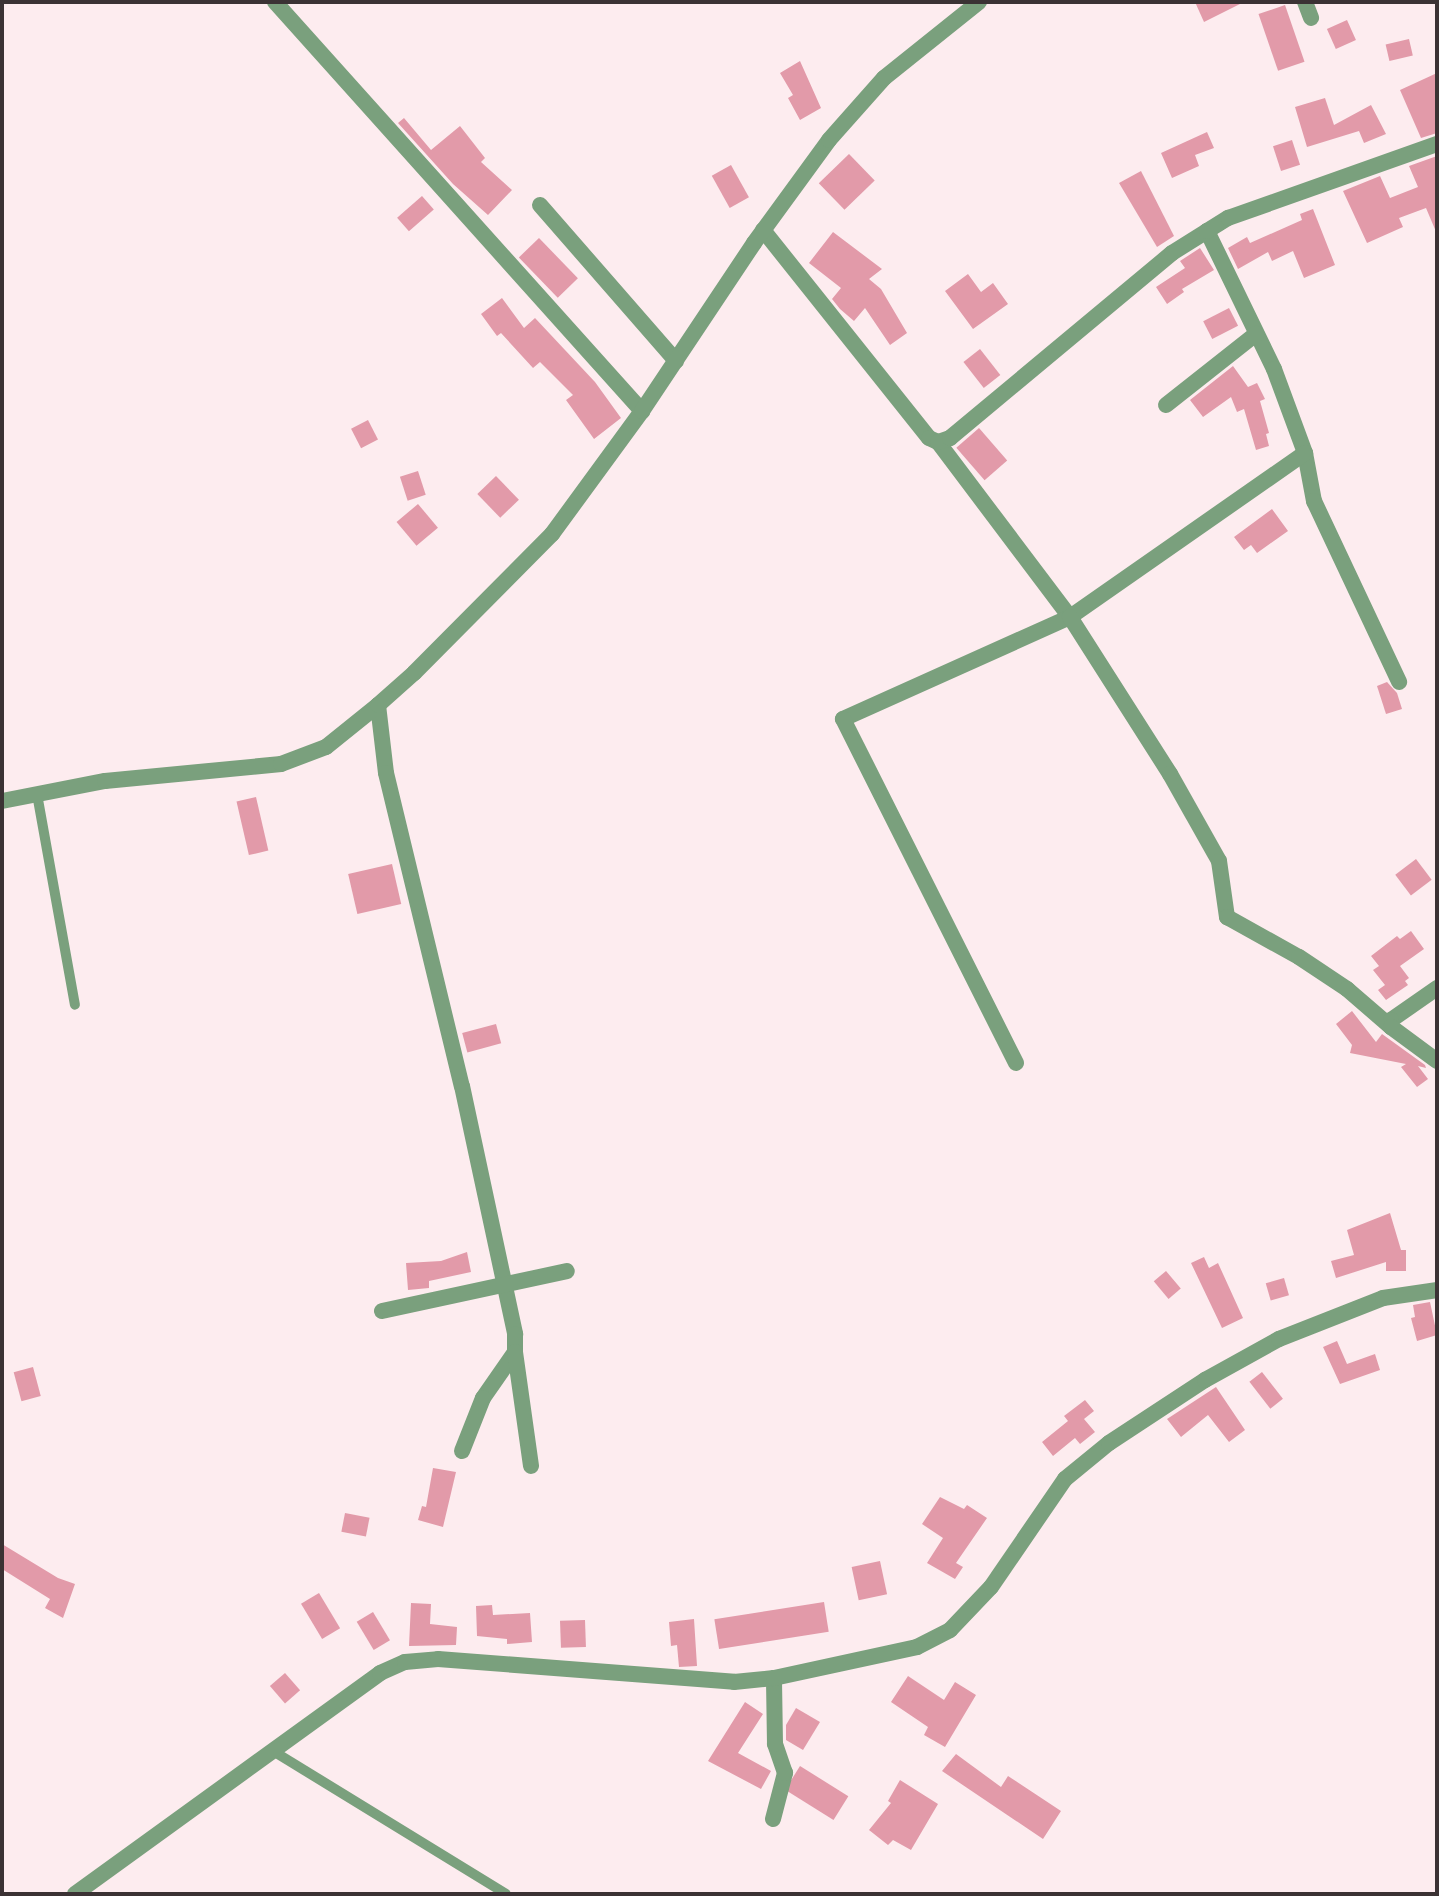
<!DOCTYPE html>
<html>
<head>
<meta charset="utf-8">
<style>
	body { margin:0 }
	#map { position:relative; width:1439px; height:1896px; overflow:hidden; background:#fdecef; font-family:Spectral,serif }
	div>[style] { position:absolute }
	.building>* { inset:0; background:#e29aa9; transform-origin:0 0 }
	.lane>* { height:10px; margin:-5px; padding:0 5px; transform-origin:5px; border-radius:5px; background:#7aa07d }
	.street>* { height:16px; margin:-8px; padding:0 8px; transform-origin:8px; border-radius:8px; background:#7aa07d }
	span { translate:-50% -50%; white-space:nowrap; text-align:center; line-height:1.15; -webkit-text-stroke:8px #fefefe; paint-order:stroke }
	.frame { position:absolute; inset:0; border:4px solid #3b3234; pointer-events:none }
</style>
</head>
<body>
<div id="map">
	<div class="building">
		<div style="clip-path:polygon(1195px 2px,1244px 2px,1204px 22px)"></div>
		<div style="left:1285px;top:5px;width:60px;height:28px;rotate:71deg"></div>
		<div style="left:1347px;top:20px;width:22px;height:22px;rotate:66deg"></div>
		<div style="left:1409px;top:39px;width:17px;height:24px;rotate:77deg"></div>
		<div style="clip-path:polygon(800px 61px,821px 108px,800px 120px,788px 98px,793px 95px,780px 73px)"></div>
		<div style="clip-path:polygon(1437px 73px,1437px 133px,1421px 138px,1400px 90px)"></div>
		<div style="clip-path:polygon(1325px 98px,1334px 125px,1371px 105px,1386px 134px,1364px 143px,1359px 131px,1307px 147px,1295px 107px)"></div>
		<div style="clip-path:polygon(404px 118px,431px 150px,460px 126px,485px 158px,481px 162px,512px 190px,488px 215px,453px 184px,398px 123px)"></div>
		<div style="clip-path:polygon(1207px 132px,1214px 148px,1195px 155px,1199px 166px,1172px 178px,1161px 153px)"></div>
		<div style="left:1292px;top:140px;width:26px;height:20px;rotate:72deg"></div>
		<div style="left:849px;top:154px;width:37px;height:42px;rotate:46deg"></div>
		<div style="clip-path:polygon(1437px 156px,1437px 234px,1426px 208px,1399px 218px,1403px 227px,1367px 243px,1343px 191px,1380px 176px,1390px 198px,1418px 187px,1409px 166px)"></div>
		<div style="left:731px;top:165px;width:37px;height:22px;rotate:61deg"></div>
		<div style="clip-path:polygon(1141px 171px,1174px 236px,1157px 247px,1119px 183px)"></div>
		<div style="left:422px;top:196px;width:18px;height:33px;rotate:49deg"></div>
		<div style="clip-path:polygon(1313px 209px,1335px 265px,1304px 278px,1293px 251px,1272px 261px,1268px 252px,1238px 269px,1228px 248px,1247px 237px,1250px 243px,1302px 220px,1300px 214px)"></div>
		<div style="clip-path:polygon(833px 232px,882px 269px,869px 279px,881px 289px,907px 333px,890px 345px,865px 308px,854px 321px,840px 309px,832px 299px,841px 288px,809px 263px)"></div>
		<div style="left:539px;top:238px;width:56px;height:28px;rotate:46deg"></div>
		<div style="clip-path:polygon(1200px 248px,1214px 270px,1182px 289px,1184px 292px,1167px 304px,1156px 287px,1185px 268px,1180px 261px)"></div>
		<div style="clip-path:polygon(968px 274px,981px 292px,993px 283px,1008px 304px,973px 329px,945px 291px)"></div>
		<div style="clip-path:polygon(502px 298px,524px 328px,535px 318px,595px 382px,621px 418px,594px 439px,566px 400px,573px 395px,540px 362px,533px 368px,501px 333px,497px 336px,481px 314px)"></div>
		<div style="left:1229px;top:308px;width:20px;height:29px;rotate:63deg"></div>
		<div style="left:980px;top:349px;width:33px;height:21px;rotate:52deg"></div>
		<div style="clip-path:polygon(1233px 366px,1248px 387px,1257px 383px,1265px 399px,1260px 401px,1269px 433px,1266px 434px,1269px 446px,1256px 450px,1244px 409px,1237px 412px,1231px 397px,1203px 417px,1190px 400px)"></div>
		<div style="left:368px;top:420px;width:22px;height:19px;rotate:63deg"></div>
		<div style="left:979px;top:428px;width:43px;height:30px;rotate:49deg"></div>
		<div style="left:418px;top:471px;width:25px;height:19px;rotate:72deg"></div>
		<div style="left:496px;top:476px;width:33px;height:26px;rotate:46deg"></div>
		<div style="left:418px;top:504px;width:31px;height:28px;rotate:50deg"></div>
		<div style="clip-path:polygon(1272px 509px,1288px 531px,1257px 553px,1251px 545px,1244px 550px,1234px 537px)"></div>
		<div style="clip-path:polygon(1387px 682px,1397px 693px,1402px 709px,1386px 714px,1377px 686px)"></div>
		<div style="left:256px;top:797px;width:55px;height:20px;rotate:77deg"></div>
		<div style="left:1416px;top:859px;width:26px;height:26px;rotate:53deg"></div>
		<div style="left:392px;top:864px;width:41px;height:45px;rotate:77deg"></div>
		<div style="clip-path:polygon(1411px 931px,1424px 949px,1400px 966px,1409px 978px,1405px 981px,1408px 985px,1386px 1000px,1378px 990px,1385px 985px,1373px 970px,1379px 966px,1371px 956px,1397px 936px,1400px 939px)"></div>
		<div style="clip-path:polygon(1352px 1011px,1376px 1042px,1382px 1034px,1425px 1065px,1426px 1068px,1418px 1066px,1428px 1079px,1417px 1087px,1401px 1067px,1406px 1064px,1350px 1053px,1352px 1045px,1336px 1024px)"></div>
		<div style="left:496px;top:1024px;width:20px;height:35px;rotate:75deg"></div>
		<div style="clip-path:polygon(1390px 1213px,1401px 1250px,1406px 1250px,1406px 1271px,1386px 1271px,1386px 1262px,1336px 1278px,1331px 1261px,1354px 1255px,1347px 1230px)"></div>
		<div style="clip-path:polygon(467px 1252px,471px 1272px,429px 1281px,429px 1288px,408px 1290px,406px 1263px,441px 1261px)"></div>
		<div style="clip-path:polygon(1204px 1257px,1209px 1268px,1218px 1263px,1243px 1318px,1222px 1328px,1191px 1263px)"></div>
		<div style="left:1166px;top:1271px;width:23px;height:16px;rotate:50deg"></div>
		<div style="left:1284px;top:1278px;width:18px;height:19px;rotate:74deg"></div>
		<div style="clip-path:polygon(1430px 1302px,1437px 1335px,1417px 1341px,1411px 1318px,1415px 1317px,1413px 1305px)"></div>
		<div style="clip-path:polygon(1337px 1341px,1347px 1364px,1375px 1354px,1380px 1370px,1340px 1384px,1323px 1347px)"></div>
		<div style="left:33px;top:1367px;width:30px;height:20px;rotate:75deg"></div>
		<div style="left:1262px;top:1372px;width:34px;height:16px;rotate:52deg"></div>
		<div style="clip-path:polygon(1216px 1387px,1245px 1430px,1229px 1442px,1208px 1415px,1181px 1437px,1167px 1419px)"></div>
		<div style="clip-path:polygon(1085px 1400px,1094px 1411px,1084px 1419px,1095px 1432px,1080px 1444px,1075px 1438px,1053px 1456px,1042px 1442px,1068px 1421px,1064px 1416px)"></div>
		<div style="clip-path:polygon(433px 1468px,456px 1472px,443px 1527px,418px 1520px,422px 1506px,426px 1507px)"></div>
		<div style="clip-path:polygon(940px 1497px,964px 1509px,967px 1505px,987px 1518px,956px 1563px,963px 1567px,955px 1579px,927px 1563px,943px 1538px,922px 1524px)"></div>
		<div style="left:345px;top:1513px;width:25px;height:19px;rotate:11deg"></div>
		<div style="clip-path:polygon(2px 1544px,58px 1578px,75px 1584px,63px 1618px,45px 1608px,50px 1599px,2px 1569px)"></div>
		<div style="left:880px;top:1561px;width:34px;height:29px;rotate:78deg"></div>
		<div style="left:319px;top:1593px;width:41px;height:21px;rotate:59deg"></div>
		<div style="left:824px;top:1602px;width:30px;height:111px;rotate:81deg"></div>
		<div style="clip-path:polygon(411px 1603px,431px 1604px,430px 1624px,457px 1627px,456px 1645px,409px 1646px)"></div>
		<div style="clip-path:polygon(492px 1605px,493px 1615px,530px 1613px,532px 1642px,507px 1644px,507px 1639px,477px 1636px,476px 1606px)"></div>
		<div style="left:373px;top:1612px;width:33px;height:19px;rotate:59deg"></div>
		<div style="clip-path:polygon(694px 1619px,697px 1666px,679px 1667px,677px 1645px,671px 1646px,669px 1622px)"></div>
		<div style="left:585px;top:1620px;width:27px;height:25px;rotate:88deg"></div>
		<div style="left:285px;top:1673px;width:23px;height:20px;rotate:49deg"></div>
		<div style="clip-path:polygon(908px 1676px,944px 1700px,955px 1682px,976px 1695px,945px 1747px,924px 1735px,928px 1727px,891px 1702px)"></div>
		<div style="clip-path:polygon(745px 1702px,763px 1714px,738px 1753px,771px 1771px,761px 1789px,708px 1761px)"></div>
		<div style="clip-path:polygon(796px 1708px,820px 1722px,803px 1750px,786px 1740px,786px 1725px)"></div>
		<div style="clip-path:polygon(956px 1754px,1001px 1787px,1008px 1776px,1061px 1811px,1043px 1839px,942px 1771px)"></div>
		<div style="left:800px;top:1766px;width:57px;height:28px;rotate:32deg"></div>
		<div style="clip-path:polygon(900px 1780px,938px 1804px,911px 1850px,893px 1840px,888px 1845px,869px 1830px,891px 1803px,888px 1801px)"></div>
	</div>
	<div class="lane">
		<div style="left:37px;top:794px;width:214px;rotate:79.8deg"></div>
		<div style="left:273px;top:1751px;width:273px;rotate:31.5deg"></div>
	</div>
	<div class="street">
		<div style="left:275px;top:2px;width:550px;rotate:48.1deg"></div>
		<div style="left:1305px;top:2px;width:17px;rotate:69deg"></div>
		<div style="left:540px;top:205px;width:207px;rotate:48.9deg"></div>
		<div style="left:763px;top:230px;width:266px;rotate:51.4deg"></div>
		<div style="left:929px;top:438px;width:10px;rotate:24deg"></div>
		<div style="left:938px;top:442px;width:219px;rotate:53deg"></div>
		<div style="left:1070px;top:617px;width:249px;rotate:155.8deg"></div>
		<div style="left:843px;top:719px;width:385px;rotate:63.3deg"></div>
		<div style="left:1207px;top:231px;width:153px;rotate:64.1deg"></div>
		<div style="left:1274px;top:369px;width:90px;rotate:69.7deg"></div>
		<div style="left:1305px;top:453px;width:49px;rotate:79.4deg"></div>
		<div style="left:1314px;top:501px;width:200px;rotate:64.8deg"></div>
		<div style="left:1166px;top:405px;width:115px;rotate:-38.3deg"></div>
		<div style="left:938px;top:442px;width:13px;rotate:-18deg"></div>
		<div style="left:950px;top:438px;width:289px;rotate:-39.8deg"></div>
		<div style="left:1172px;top:253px;width:41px;rotate:-32.2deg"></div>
		<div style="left:1207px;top:231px;width:25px;rotate:-32deg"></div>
		<div style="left:1228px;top:218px;width:222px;rotate:-19.5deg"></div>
		<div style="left:1305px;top:453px;width:287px;rotate:145.1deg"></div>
		<div style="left:1070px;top:617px;width:186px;rotate:57.5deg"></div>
		<div style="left:1170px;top:774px;width:100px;rotate:60.6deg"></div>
		<div style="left:1219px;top:861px;width:57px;rotate:81.9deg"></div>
		<div style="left:1227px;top:917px;width:82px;rotate:29.1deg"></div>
		<div style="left:1299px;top:957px;width:58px;rotate:33.7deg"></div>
		<div style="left:1347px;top:989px;width:58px;rotate:40.8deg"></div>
		<div style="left:378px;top:705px;width:68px;rotate:83.3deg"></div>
		<div style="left:386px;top:773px;width:322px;rotate:76.4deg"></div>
		<div style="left:462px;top:1086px;width:254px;rotate:77.9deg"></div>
		<div style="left:515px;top:1334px;width:18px;rotate:90deg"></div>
		<div style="left:515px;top:1352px;width:56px;rotate:124.8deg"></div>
		<div style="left:483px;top:1398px;width:57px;rotate:111.6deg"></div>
		<div style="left:2px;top:801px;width:105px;rotate:-11deg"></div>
		<div style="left:105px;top:781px;width:177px;rotate:-5.5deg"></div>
		<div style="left:281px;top:764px;width:48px;rotate:-20.7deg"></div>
		<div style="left:326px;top:747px;width:67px;rotate:-38.9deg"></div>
		<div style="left:378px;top:705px;width:48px;rotate:-41.6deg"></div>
		<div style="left:414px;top:673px;width:196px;rotate:-45.2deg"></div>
		<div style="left:552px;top:534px;width:152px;rotate:-53.8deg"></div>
		<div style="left:642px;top:411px;width:202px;rotate:-56.3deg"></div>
		<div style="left:754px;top:243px;width:127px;rotate:-53.9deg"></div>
		<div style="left:829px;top:140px;width:83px;rotate:-48.4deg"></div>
		<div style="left:884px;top:78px;width:122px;rotate:-38.7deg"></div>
		<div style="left:1437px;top:988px;width:56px;rotate:145.2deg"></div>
		<div style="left:1391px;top:1020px;width:7px;rotate:90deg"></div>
		<div style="left:1391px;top:1027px;width:57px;rotate:36.5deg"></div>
		<div style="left:382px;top:1311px;width:189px;rotate:-12.2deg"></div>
		<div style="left:515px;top:1352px;width:115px;rotate:82deg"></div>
		<div style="left:773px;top:1819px;width:48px;rotate:-75.4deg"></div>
		<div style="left:785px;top:1773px;width:31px;rotate:-109deg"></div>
		<div style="left:775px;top:1744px;width:66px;rotate:-90.9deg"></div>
		<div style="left:75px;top:1894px;width:377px;rotate:-35.9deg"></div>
		<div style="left:380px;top:1673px;width:27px;rotate:-24deg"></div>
		<div style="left:405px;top:1662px;width:33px;rotate:-5deg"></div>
		<div style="left:438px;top:1659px;width:297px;rotate:4.4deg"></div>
		<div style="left:734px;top:1682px;width:40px;rotate:-5.7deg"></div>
		<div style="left:774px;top:1678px;width:146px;rotate:-12.2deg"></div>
		<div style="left:917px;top:1647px;width:37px;rotate:-27deg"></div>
		<div style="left:950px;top:1630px;width:59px;rotate:-46.4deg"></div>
		<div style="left:991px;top:1587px;width:131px;rotate:-55.6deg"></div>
		<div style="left:1065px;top:1479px;width:57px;rotate:-39.3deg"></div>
		<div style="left:1109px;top:1443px;width:115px;rotate:-33.3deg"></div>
		<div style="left:1205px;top:1380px;width:85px;rotate:-29deg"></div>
		<div style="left:1279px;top:1339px;width:112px;rotate:-21.5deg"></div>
		<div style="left:1383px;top:1298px;width:55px;rotate:-8.4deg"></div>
	</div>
	<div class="frame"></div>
</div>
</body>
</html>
